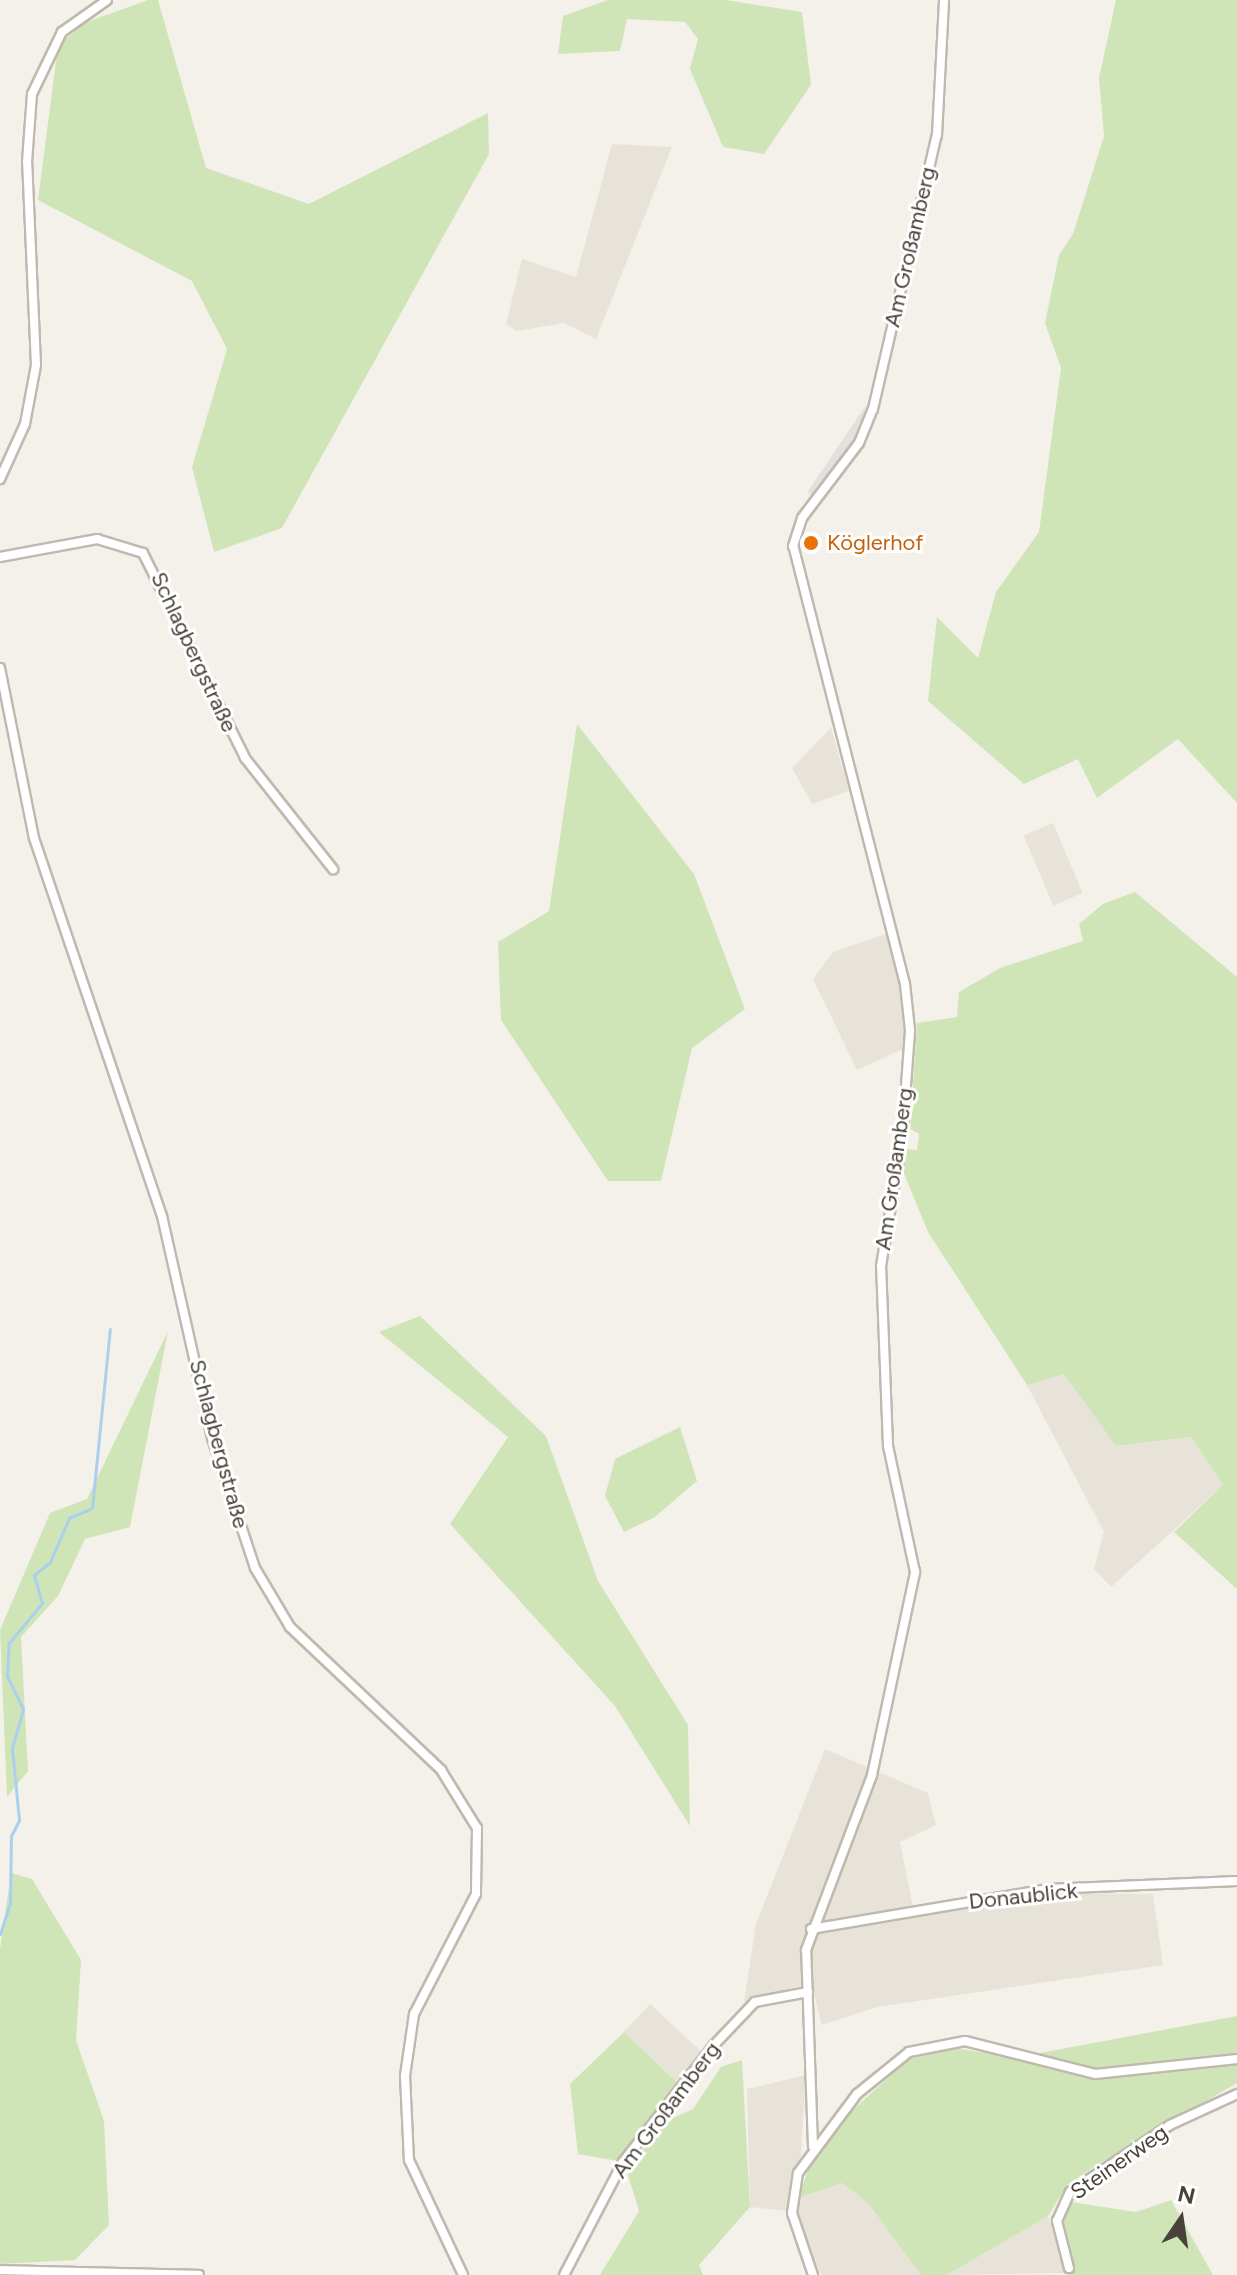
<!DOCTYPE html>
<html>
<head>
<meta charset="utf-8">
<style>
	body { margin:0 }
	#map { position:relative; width:1237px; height:2275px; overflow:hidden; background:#f4f1eb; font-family:Figtree,sans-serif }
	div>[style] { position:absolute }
	.residential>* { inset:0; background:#e8e3d9; transform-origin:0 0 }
	.green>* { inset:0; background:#cfe5b7 }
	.parking>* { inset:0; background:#e3e1df }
	.stream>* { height:3px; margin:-1.5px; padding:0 1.5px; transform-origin:1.5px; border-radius:1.5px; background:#acd0ec }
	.roads { filter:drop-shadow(2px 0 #bfb9ae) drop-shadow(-2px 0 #bfb9ae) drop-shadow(0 2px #bfb9ae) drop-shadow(0 -2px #bfb9ae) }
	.minor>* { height:8px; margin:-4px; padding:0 4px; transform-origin:4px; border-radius:4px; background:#fff }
	.dots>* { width:22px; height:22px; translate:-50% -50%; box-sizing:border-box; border:4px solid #fff; border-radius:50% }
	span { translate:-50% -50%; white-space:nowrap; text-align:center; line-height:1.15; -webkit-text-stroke:6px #fff; paint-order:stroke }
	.street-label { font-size:22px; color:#484239 }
	.food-label { font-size:22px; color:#c56008 }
	.left { translate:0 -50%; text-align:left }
	.north { position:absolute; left:1141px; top:2179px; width:80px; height:80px; -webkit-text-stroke:6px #fff; paint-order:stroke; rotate:13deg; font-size:22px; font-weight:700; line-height:32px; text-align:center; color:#484239 }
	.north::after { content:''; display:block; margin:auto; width:28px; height:36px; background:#484239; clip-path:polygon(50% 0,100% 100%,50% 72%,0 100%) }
</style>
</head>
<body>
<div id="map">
	<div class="residential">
		<div style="clip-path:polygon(612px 144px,672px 147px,596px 339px,564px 323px,517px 331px,506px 324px,522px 259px,576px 277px)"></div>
		<div style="clip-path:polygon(831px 728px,849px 791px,812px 804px,792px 768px)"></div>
		<div style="left:1053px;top:823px;width:76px;height:32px;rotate:67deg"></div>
		<div style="clip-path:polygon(888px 933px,907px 1018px,905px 1048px,857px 1070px,813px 979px,833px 952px)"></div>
		<div style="clip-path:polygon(1046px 1374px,1064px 1374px,1117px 1446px,1191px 1437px,1223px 1485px,1111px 1587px,1094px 1569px,1104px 1532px,1027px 1385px)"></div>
		<div style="clip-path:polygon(825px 1749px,928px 1793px,936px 1825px,900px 1842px,915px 1917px,1041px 1893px,1153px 1894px,1163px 1965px,877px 2007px,822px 2025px,811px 1983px,744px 2002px,756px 1924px)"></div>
		<div style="left:650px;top:2004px;width:72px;height:38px;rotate:43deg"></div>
		<div style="clip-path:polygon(806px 2075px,798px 2198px,842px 2183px,868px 2203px,921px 2275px,821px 2275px,797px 2212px,750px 2207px,747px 2089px)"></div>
		<div style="clip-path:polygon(1048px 2216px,1067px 2273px,947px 2275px)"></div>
	</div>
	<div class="green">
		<div style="clip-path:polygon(148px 0,158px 0,206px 168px,309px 204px,488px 113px,489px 154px,282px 528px,214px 552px,192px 467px,227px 349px,192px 281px,38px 200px,58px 46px,84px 23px)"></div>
		<div style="clip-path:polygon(608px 0,726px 0,802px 12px,811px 85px,764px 154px,723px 147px,690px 69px,698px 39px,685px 22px,627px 19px,620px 51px,558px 54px,563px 16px)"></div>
		<div style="clip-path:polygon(1116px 0,1237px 0,1237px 803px,1178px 739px,1097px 798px,1078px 759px,1024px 784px,928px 701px,937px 617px,978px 658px,996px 592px,1039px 532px,1061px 368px,1045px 323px,1059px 255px,1073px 234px,1104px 136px,1099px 78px)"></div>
		<div style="clip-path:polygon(577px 724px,694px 874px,745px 1009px,692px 1048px,661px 1181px,608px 1181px,501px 1020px,498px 942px,549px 911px)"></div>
		<div style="clip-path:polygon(1135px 892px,1237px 977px,1237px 1589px,1174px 1532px,1223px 1485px,1191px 1437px,1116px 1446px,1064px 1374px,1027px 1385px,928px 1232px,903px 1171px,906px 1149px,917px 1150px,919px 1134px,910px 1129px,917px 1023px,957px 1017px,959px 992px,1000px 968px,1083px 941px,1079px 924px,1103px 904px)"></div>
		<div style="clip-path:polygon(420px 1316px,546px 1436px,598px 1581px,688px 1725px,690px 1826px,615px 1706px,450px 1524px,508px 1437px,379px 1332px)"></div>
		<div style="clip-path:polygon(168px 1331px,130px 1527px,85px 1539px,58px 1596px,21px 1637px,28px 1771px,7px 1797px,0 1630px,50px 1513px,87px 1499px)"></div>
		<div style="clip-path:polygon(680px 1427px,697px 1481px,655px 1517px,624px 1532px,605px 1496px,615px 1459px)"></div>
		<div style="clip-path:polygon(11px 1873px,32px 1879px,81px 1960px,76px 2040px,104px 2121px,109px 2225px,75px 2260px,0 2264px,0 1949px)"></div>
		<div style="clip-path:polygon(1237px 2016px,1237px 2083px,1095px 2166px,1067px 2185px,1048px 2216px,947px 2275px,921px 2275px,868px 2203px,842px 2183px,798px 2198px,812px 2160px,844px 2118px,909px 2059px,956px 2048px,1014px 2058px)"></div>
		<div style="clip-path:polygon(624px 2032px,677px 2082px,618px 2161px,578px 2154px,570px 2084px)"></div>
		<div style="clip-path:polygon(742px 2060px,750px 2207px,699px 2265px,703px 2275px,600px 2275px,639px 2211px,628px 2175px,657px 2125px,693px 2109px,721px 2067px)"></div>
		<div style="clip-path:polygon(1171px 2200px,1213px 2275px,1067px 2275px,1062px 2215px,1071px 2202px,1136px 2212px)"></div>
	</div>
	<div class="parking">
		<div style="clip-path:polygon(866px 405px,858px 437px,812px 498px,808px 491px)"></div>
	</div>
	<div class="stream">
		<div style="left:0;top:1934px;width:32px;rotate:-72deg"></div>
		<div style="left:10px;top:1904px;width:68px;rotate:-89.2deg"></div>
		<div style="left:11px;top:1836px;width:18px;rotate:-63deg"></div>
		<div style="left:19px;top:1820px;width:72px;rotate:-95.6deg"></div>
		<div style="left:12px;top:1748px;width:41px;rotate:-74.2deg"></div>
		<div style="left:23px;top:1709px;width:37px;rotate:-116deg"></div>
		<div style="left:7px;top:1676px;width:33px;rotate:-87deg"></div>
		<div style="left:9px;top:1643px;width:52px;rotate:-50.5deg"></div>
		<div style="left:42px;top:1603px;width:29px;rotate:-106deg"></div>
		<div style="left:34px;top:1575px;width:21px;rotate:-39deg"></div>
		<div style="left:50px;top:1562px;width:48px;rotate:-66.6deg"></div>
		<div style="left:69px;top:1518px;width:25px;rotate:-23deg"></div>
		<div style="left:92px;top:1508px;width:180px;rotate:-84.3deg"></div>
	</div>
	<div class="roads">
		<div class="minor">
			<div style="left:0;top:479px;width:60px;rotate:-65.6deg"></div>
			<div style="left:25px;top:424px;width:60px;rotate:-79.4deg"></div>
			<div style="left:36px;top:365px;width:203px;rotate:-92.5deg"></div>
			<div style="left:27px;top:162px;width:68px;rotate:-85.8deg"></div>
			<div style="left:32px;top:94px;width:69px;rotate:-64.2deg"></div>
			<div style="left:62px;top:32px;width:55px;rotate:-35.4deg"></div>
			<div style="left:0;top:557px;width:99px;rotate:-10.5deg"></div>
			<div style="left:97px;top:539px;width:48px;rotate:16.9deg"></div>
			<div style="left:143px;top:553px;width:229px;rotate:63.5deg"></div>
			<div style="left:245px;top:758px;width:142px;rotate:51.6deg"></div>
			<div style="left:0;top:668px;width:173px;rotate:78.7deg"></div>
			<div style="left:34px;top:838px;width:399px;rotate:71.3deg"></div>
			<div style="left:162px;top:1216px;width:228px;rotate:77.3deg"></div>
			<div style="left:212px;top:1438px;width:137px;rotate:71.7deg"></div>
			<div style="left:255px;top:1568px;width:69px;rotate:59.3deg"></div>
			<div style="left:290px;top:1627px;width:208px;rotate:43.4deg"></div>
			<div style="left:441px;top:1770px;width:68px;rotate:58.2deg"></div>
			<div style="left:477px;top:1828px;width:66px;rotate:90.9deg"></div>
			<div style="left:476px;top:1894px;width:135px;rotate:117.3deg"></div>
			<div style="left:414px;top:2014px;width:63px;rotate:98.3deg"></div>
			<div style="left:405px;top:2076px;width:84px;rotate:87.3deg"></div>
			<div style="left:409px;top:2160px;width:127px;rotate:64.8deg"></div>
			<div style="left:811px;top:1929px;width:239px;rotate:-9.6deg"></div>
			<div style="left:1047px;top:1889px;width:190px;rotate:-2.4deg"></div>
			<div style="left:813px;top:2146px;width:196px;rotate:-92deg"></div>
			<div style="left:806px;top:1950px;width:187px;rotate:-69.3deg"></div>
			<div style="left:872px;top:1775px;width:208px;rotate:-78deg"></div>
			<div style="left:915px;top:1572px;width:129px;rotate:-102.1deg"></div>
			<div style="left:888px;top:1446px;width:180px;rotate:-92.2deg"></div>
			<div style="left:881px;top:1266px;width:128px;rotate:-80.5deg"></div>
			<div style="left:902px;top:1140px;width:110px;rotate:-85.8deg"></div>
			<div style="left:910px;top:1030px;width:46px;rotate:-96.2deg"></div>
			<div style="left:905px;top:984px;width:452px;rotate:-104.3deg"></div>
			<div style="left:793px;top:546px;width:29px;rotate:-72deg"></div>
			<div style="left:802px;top:518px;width:94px;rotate:-52.8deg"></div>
			<div style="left:859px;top:443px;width:37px;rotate:-68deg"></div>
			<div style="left:873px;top:409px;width:281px;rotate:-76.9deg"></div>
			<div style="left:937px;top:135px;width:135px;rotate:-87deg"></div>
			<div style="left:1069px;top:2268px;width:49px;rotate:-104.3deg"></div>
			<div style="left:1057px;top:2221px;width:32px;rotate:-66deg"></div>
			<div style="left:1070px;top:2192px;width:120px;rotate:-33.8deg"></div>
			<div style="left:1170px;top:2125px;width:74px;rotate:-24.8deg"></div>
			<div style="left:0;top:2270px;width:199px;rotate:1.4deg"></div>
			<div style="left:564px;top:2275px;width:127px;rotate:-62.4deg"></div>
			<div style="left:623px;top:2162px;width:148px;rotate:-52.1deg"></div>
			<div style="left:714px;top:2045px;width:59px;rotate:-46.4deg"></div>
			<div style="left:755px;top:2002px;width:54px;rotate:-10.7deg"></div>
			<div style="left:813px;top:2275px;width:65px;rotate:-108.7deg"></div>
			<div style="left:792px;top:2213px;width:40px;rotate:-81.5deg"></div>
			<div style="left:798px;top:2173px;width:99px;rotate:-53.2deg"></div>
			<div style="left:857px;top:2094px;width:67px;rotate:-38.9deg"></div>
			<div style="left:909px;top:2052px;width:57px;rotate:-11.1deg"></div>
			<div style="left:965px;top:2041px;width:134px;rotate:14.2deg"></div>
			<div style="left:1095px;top:2074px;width:143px;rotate:-6deg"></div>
		</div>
	</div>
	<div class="dots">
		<div style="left:811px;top:543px;background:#e8710a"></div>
	</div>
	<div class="street-label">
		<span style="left:910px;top:247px;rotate:-77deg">Am Großamberg</span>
		<span style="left:194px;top:652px;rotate:65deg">Schlagbergstraße</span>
		<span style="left:894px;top:1169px;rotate:-82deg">Am Großamberg</span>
		<span style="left:219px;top:1444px;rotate:75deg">Schlagbergstraße</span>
		<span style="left:1023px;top:1896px;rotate:-6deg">Donaublick</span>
		<span style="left:666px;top:2110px;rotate:-53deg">Am Großamberg</span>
		<span style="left:1119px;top:2162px;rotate:-35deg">Steinerweg</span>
	</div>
	<div class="food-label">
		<span class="left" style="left:827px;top:543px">Köglerhof</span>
	</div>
	<div class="north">N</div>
</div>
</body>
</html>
